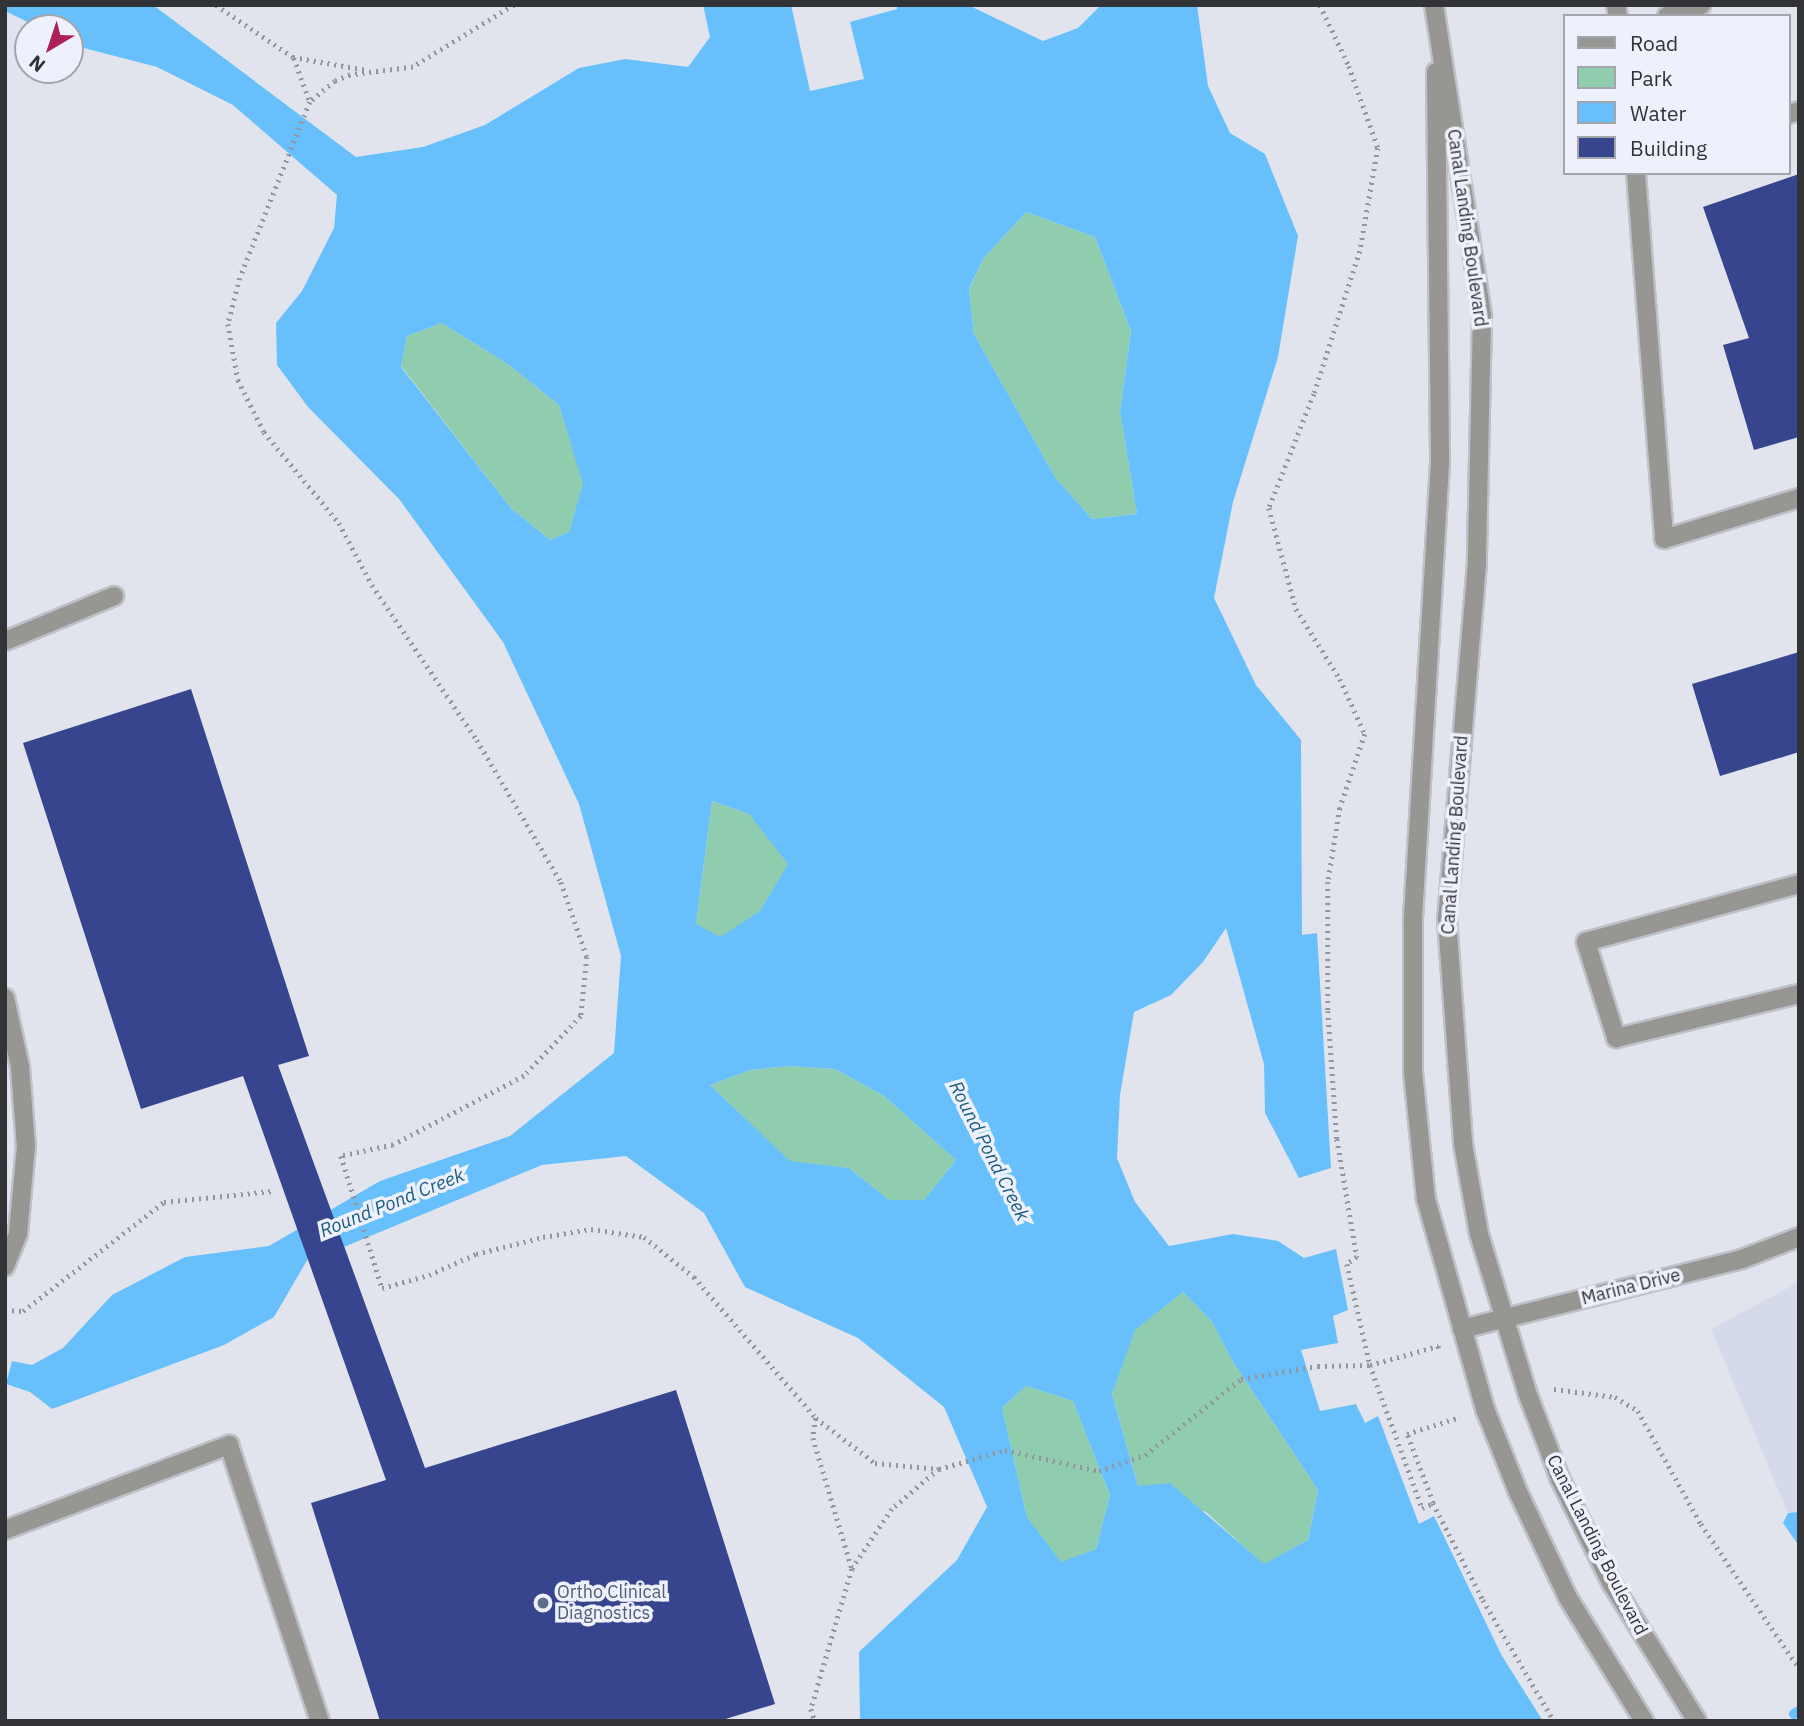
<!DOCTYPE html>
<html>
<head>
<meta charset="utf-8">
<style>
	body { margin:0 }
	#map { position:relative; width:1804px; height:1726px; overflow:hidden; background:#e1e4ed; font-family:"IBM Plex Sans",sans-serif }
	div>[style] { position:absolute }
	.built>* { inset:0; background:#d5daeb }
	.green>* { inset:0; background:#90cdaf }
	.water>* { inset:0; background:#67c0fc }
	.stream>* { height:10px; margin:-5px; padding:0 5px; transform-origin:5px; border-radius:5px; background:#67c0fc }
	.building>* { inset:0; background:#36458e }
	.path>* { height:4.5px; margin-top:-2.25px; transform-origin:0; background:repeating-linear-gradient(90deg,#94969d 0 2px,transparent 0 7px) }
	.roads { filter:drop-shadow(2px 0 #bec1c9) drop-shadow(-2px 0 #bec1c9) drop-shadow(0 2px #bec1c9) drop-shadow(0 -2px #bec1c9) }
	.minor>* { height:18px; margin:-9px; padding:0 9px; transform-origin:9px; border-radius:9px; background:#979692 }
	.dots>* { width:19px; height:19px; translate:-50% -50%; box-sizing:border-box; border:4px solid #eef1fb; border-radius:50% }
	span { translate:-50% -50%; white-space:nowrap; text-align:center; line-height:1.15; -webkit-text-stroke:7px #eef1fb; paint-order:stroke }
	.street-label { font-size:18px; color:#323337 }
	.service-label { font-size:18px; color:#4e5e75 }
	.left { translate:0 -50%; text-align:left }
	.water-label { font-size:19px; color:#1c5d84; font-style:italic }
	.frame { position:absolute; inset:0; border:7px solid #323337; pointer-events:none }
	.legend { position:absolute; left:1563px; top:14px; width:228px; height:161px; box-sizing:border-box; background:#eef1fb; border:2px solid #a3a5ad; margin:0; padding:9px 12px; list-style:none; font-size:21px; color:#323337 }
	.legend li { display:flex; align-items:center; gap:14px; height:35px }
	.legend b { width:35px; border:2px solid #a3a5ad }
	.north { position:absolute; left:14px; top:14px; width:70px; height:70px; box-sizing:border-box; background:#eef1fb; border:2px solid #a3a5ad; border-radius:50%; rotate:219deg; font-size:19px; font-weight:700; line-height:28px; text-align:center; color:#323337 }
	.north::after { content:''; display:block; margin:auto; width:24px; height:32px; background:#ae2059; clip-path:polygon(50% 0,100% 100%,50% 72%,0 100%) }
</style>
</head>
<body>
<div id="map">
	<div class="built">
		<div style="clip-path:polygon(1799px 1282px,1799px 1512px,1788px 1513px,1711px 1329px)"></div>
	</div>
	<div class="green">
		<div style="clip-path:polygon(1026px 212px,1095px 237px,1131px 331px,1120px 411px,1137px 514px,1092px 519px,1055px 477px,974px 334px,969px 290px,983px 259px)"></div>
		<div style="clip-path:polygon(442px 323px,509px 365px,559px 405px,584px 484px,569px 532px,550px 540px,511px 508px,401px 366px,407px 336px)"></div>
		<div style="clip-path:polygon(712px 801px,749px 814px,789px 864px,760px 911px,720px 938px,696px 924px)"></div>
		<div style="clip-path:polygon(789px 1066px,835px 1069px,884px 1096px,956px 1160px,924px 1200px,889px 1200px,849px 1168px,790px 1162px,710px 1085px,751px 1070px)"></div>
		<div style="clip-path:polygon(1183px 1292px,1212px 1322px,1233px 1362px,1318px 1490px,1308px 1540px,1264px 1565px,1206px 1512px,1138px 1486px,1112px 1394px,1134px 1330px)"></div>
		<div style="clip-path:polygon(1026px 1386px,1073px 1401px,1110px 1495px,1096px 1549px,1061px 1563px,1027px 1517px,1002px 1408px)"></div>
	</div>
	<div class="water">
		<div style="clip-path:polygon(evenodd,5px 5px,153px 5px,356px 157px,423px 147px,485px 125px,579px 68px,625px 59px,688px 67px,710px 37px,703px 5px,791px 5px,810px 91px,864px 79px,850px 22px,897px 9px,897px 5px,968px 5px,1043px 41px,1078px 28px,1101px 5px,1197px 5px,1208px 86px,1230px 133px,1265px 154px,1298px 236px,1278px 357px,1233px 502px,1214px 598px,1256px 685px,1301px 740px,1302px 935px,1317px 933px,1331px 1168px,1299px 1178px,1265px 1113px,1264px 1064px,1226px 928px,1203px 962px,1171px 995px,1134px 1012px,1120px 1095px,1117px 1158px,1135px 1202px,1169px 1246px,1233px 1234px,1278px 1241px,1304px 1258px,1336px 1249px,1348px 1310px,1333px 1316px,1338px 1343px,1301px 1350px,1320px 1411px,1356px 1404px,1365px 1423px,1378px 1416px,1419px 1524px,1434px 1516px,1502px 1656px,1543px 1721px,860px 1721px,859px 1652px,957px 1560px,987px 1507px,944px 1407px,858px 1338px,745px 1287px,704px 1213px,626px 1156px,523px 1167px,313px 1250px,274px 1317px,224px 1345px,52px 1409px,30px 1392px,6px 1384px,12px 1361px,32px 1365px,63px 1348px,112px 1295px,185px 1257px,269px 1246px,380px 1181px,510px 1136px,614px 1053px,621px 956px,579px 804px,503px 642px,399px 499px,308px 407px,277px 365px,276px 323px,302px 291px,334px 228px,337px 195px,233px 105px,157px 67px,80px 47px,70px 42px,70px 28px,40px 28px,5px 11px,5px 5px,1026px 212px,1095px 237px,1131px 331px,1120px 411px,1137px 514px,1092px 519px,1055px 477px,974px 334px,969px 289px,983px 259px,1026px 212px,5px 5px,442px 323px,509px 365px,559px 405px,583px 484px,569px 532px,550px 540px,511px 508px,401px 367px,407px 336px,442px 323px,5px 5px,712px 801px,749px 814px,788px 864px,760px 911px,720px 937px,696px 924px,712px 801px,5px 5px,789px 1066px,835px 1069px,884px 1096px,956px 1160px,924px 1200px,889px 1200px,849px 1168px,790px 1161px,710px 1085px,751px 1070px,789px 1066px,5px 5px,1183px 1292px,1212px 1322px,1233px 1362px,1318px 1490px,1308px 1540px,1264px 1564px,1170px 1483px,1138px 1486px,1112px 1394px,1135px 1330px,1183px 1292px,5px 5px,1026px 1386px,1073px 1401px,1110px 1495px,1096px 1549px,1061px 1562px,1027px 1517px,1002px 1408px,1026px 1386px)"></div>
		<div style="clip-path:polygon(1799px 1512px,1799px 1546px,1783px 1523px,1788px 1513px)"></div>
	</div>
	<div class="stream">
		<div style="left:331px;top:1247px;width:225px;rotate:-22.5deg"></div>
		<div style="left:1794px;top:1714px;width:6px;rotate:-31deg"></div>
	</div>
	<div class="building">
		<div style="clip-path:polygon(1799px 174px,1799px 437px,1754px 450px,1723px 345px,1749px 338px,1703px 207px)"></div>
		<div style="clip-path:polygon(1799px 652px,1799px 752px,1720px 776px,1692px 684px)"></div>
		<div style="clip-path:polygon(191px 689px,309px 1056px,278px 1065px,425px 1468px,676px 1390px,775px 1704px,719px 1721px,380px 1721px,311px 1503px,386px 1480px,243px 1076px,141px 1109px,23px 743px)"></div>
	</div>
	<div class="path">
		<div style="left:216px;top:5px;width:93px;rotate:34deg"></div>
		<div style="left:293px;top:57px;width:75px;rotate:10deg"></div>
		<div style="left:514px;top:5px;width:119px;rotate:148.5deg"></div>
		<div style="left:413px;top:67px;width:64px;rotate:172.8deg"></div>
		<div style="left:350px;top:75px;width:16px;rotate:158deg"></div>
		<div style="left:335px;top:81px;width:33px;rotate:140deg"></div>
		<div style="left:310px;top:102px;width:189px;rotate:111.7deg"></div>
		<div style="left:240px;top:278px;width:48px;rotate:104.6deg"></div>
		<div style="left:228px;top:324px;width:57px;rotate:79.9deg"></div>
		<div style="left:238px;top:380px;width:58px;rotate:63.4deg"></div>
		<div style="left:264px;top:432px;width:118px;rotate:50.5deg"></div>
		<div style="left:339px;top:523px;width:70px;rotate:62deg"></div>
		<div style="left:372px;top:585px;width:187px;rotate:55.9deg"></div>
		<div style="left:477px;top:740px;width:165px;rotate:59.4deg"></div>
		<div style="left:561px;top:882px;width:79px;rotate:70.9deg"></div>
		<div style="left:587px;top:957px;width:59px;rotate:95.8deg"></div>
		<div style="left:581px;top:1016px;width:83px;rotate:133.5deg"></div>
		<div style="left:524px;top:1076px;width:148px;rotate:152.2deg"></div>
		<div style="left:393px;top:1145px;width:53px;rotate:168.1deg"></div>
		<div style="left:341px;top:1156px;width:138px;rotate:72.7deg"></div>
		<div style="left:382px;top:1288px;width:49px;rotate:-15.5deg"></div>
		<div style="left:429px;top:1275px;width:51px;rotate:-24.1deg"></div>
		<div style="left:476px;top:1254px;width:69px;rotate:-14.2deg"></div>
		<div style="left:543px;top:1237px;width:49px;rotate:-9.5deg"></div>
		<div style="left:591px;top:1229px;width:54px;rotate:8.6deg"></div>
		<div style="left:644px;top:1237px;width:64px;rotate:38.7deg"></div>
		<div style="left:694px;top:1277px;width:186px;rotate:49.1deg"></div>
		<div style="left:816px;top:1418px;width:20px;rotate:99deg"></div>
		<div style="left:813px;top:1438px;width:137px;rotate:73.4deg"></div>
		<div style="left:852px;top:1569px;width:146px;rotate:106.3deg"></div>
		<div style="left:811px;top:1709px;width:13px;rotate:72deg"></div>
		<div style="left:1320px;top:5px;width:68px;rotate:64.6deg"></div>
		<div style="left:1349px;top:66px;width:87px;rotate:70.5deg"></div>
		<div style="left:1378px;top:148px;width:105px;rotate:99.9deg"></div>
		<div style="left:1360px;top:251px;width:150px;rotate:107.8deg"></div>
		<div style="left:1314px;top:394px;width:123px;rotate:111.5deg"></div>
		<div style="left:1269px;top:508px;width:105px;rotate:75deg"></div>
		<div style="left:1296px;top:609px;width:83px;rotate:57.8deg"></div>
		<div style="left:1340px;top:679px;width:60px;rotate:65.6deg"></div>
		<div style="left:1365px;top:734px;width:78px;rotate:108.7deg"></div>
		<div style="left:1340px;top:808px;width:75px;rotate:99.2deg"></div>
		<div style="left:1328px;top:882px;width:129px;rotate:90deg"></div>
		<div style="left:1328px;top:1011px;width:128px;rotate:86deg"></div>
		<div style="left:1337px;top:1139px;width:120px;rotate:80.4deg"></div>
		<div style="left:1357px;top:1257px;width:12px;rotate:145deg"></div>
		<div style="left:1347px;top:1264px;width:104px;rotate:77.2deg"></div>
		<div style="left:1370px;top:1365px;width:152px;rotate:70deg"></div>
		<div style="left:1422px;top:1508px;width:12px;rotate:-24deg"></div>
		<div style="left:1433px;top:1503px;width:109px;rotate:62.7deg"></div>
		<div style="left:1483px;top:1600px;width:140px;rotate:59.6deg"></div>
		<div style="left:294px;top:58px;width:47px;rotate:70deg"></div>
		<div style="left:5px;top:1310px;width:18px;rotate:3deg"></div>
		<div style="left:23px;top:1311px;width:178px;rotate:-37.7deg"></div>
		<div style="left:164px;top:1202px;width:109px;rotate:-5.8deg"></div>
		<div style="left:1554px;top:1389px;width:62px;rotate:7.5deg"></div>
		<div style="left:1615px;top:1397px;width:27px;rotate:31deg"></div>
		<div style="left:1638px;top:1411px;width:129px;rotate:60.9deg"></div>
		<div style="left:1701px;top:1524px;width:174px;rotate:55.8deg"></div>
		<div style="left:816px;top:1418px;width:74px;rotate:37.3deg"></div>
		<div style="left:875px;top:1463px;width:64px;rotate:5.4deg"></div>
		<div style="left:939px;top:1469px;width:62px;rotate:139.6deg"></div>
		<div style="left:892px;top:1509px;width:72px;rotate:123.7deg"></div>
		<div style="left:939px;top:1469px;width:69px;rotate:-16.1deg"></div>
		<div style="left:1005px;top:1450px;width:96px;rotate:12.6deg"></div>
		<div style="left:1099px;top:1471px;width:49px;rotate:-19.2deg"></div>
		<div style="left:1145px;top:1455px;width:122px;rotate:-38.4deg"></div>
		<div style="left:1241px;top:1379px;width:78px;rotate:-9.6deg"></div>
		<div style="left:1318px;top:1366px;width:52px;rotate:-1.1deg"></div>
		<div style="left:1370px;top:1365px;width:71px;rotate:-15.6deg"></div>
		<div style="left:1438px;top:1346px;width:3px;rotate:72deg"></div>
		<div style="left:1433px;top:1503px;width:74px;rotate:-110.6deg"></div>
		<div style="left:1407px;top:1434px;width:56px;rotate:-17.8deg"></div>
	</div>
	<div class="roads">
		<div class="minor">
			<div style="left:1434px;top:5px;width:314px;rotate:81.2deg"></div>
			<div style="left:1482px;top:315px;width:248px;rotate:91.2deg"></div>
			<div style="left:1477px;top:563px;width:357px;rotate:94.8deg"></div>
			<div style="left:1447px;top:919px;width:226px;rotate:85.9deg"></div>
			<div style="left:1463px;top:1144px;width:91px;rotate:79.9deg"></div>
			<div style="left:1479px;top:1234px;width:168px;rotate:73.1deg"></div>
			<div style="left:1528px;top:1395px;width:90px;rotate:69.1deg"></div>
			<div style="left:1560px;top:1479px;width:117px;rotate:63.7deg"></div>
			<div style="left:1612px;top:1584px;width:161px;rotate:58.2deg"></div>
			<div style="left:1616px;top:5px;width:11px;rotate:80deg"></div>
			<div style="left:1667px;top:16px;width:36px;rotate:-18deg"></div>
			<div style="left:1436px;top:72px;width:391px;rotate:89.4deg"></div>
			<div style="left:1440px;top:463px;width:458px;rotate:93.4deg"></div>
			<div style="left:1413px;top:920px;width:152px;rotate:90deg"></div>
			<div style="left:1413px;top:1072px;width:128px;rotate:84.2deg"></div>
			<div style="left:1426px;top:1199px;width:218px;rotate:74.3deg"></div>
			<div style="left:1485px;top:1409px;width:89px;rotate:68.3deg"></div>
			<div style="left:1518px;top:1492px;width:117px;rotate:64.7deg"></div>
			<div style="left:1568px;top:1598px;width:145px;rotate:58.3deg"></div>
			<div style="left:1788px;top:114px;width:11px;rotate:-15deg"></div>
			<div style="left:1636px;top:173px;width:367px;rotate:85.6deg"></div>
			<div style="left:1664px;top:539px;width:141px;rotate:-16.9deg"></div>
			<div style="left:5px;top:641px;width:118px;rotate:-22.4deg"></div>
			<div style="left:1799px;top:884px;width:221px;rotate:164.8deg"></div>
			<div style="left:1586px;top:942px;width:101px;rotate:72.6deg"></div>
			<div style="left:1616px;top:1038px;width:188px;rotate:-13.5deg"></div>
			<div style="left:5px;top:998px;width:71px;rotate:77.7deg"></div>
			<div style="left:20px;top:1067px;width:79px;rotate:85.7deg"></div>
			<div style="left:26px;top:1146px;width:88px;rotate:95.2deg"></div>
			<div style="left:18px;top:1234px;width:35px;rotate:112deg"></div>
			<div style="left:1462px;top:1329px;width:289px;rotate:-14deg"></div>
			<div style="left:1742px;top:1259px;width:61px;rotate:-21.1deg"></div>
			<div style="left:5px;top:1530px;width:240px;rotate:-20.8deg"></div>
			<div style="left:229px;top:1445px;width:291px;rotate:71.8deg"></div>
		</div>
	</div>
	<div class="dots">
		<div style="left:543px;top:1603px;background:#5c6f8a"></div>
	</div>
	<div class="street-label">
		<span style="left:1467px;top:228px;rotate:82deg">Canal Landing Boulevard</span>
		<span style="left:1455px;top:835px;rotate:-86deg">Canal Landing Boulevard</span>
		<span style="left:1631px;top:1287px;rotate:-14deg">Marina Drive</span>
		<span style="left:1597px;top:1545px;rotate:63deg">Canal Landing Boulevard</span>
	</div>
	<div class="service-label">
		<span class="left" style="left:557px;top:1603px">Ortho Clinical<br>Diagnostics</span>
	</div>
	<div class="water-label">
		<span style="left:989px;top:1151px;rotate:63deg">Round Pond Creek</span>
		<span style="left:392px;top:1203px;rotate:-22deg">Round Pond Creek</span>
	</div>
	<div class="frame"></div>
	<ul class="legend">
	<li><b style="height:9px;background:#979692"></b>Road</li>
	<li><b style="height:19px;background:#90cdaf"></b>Park</li>
	<li><b style="height:19px;background:#67c0fc"></b>Water</li>
	<li><b style="height:19px;background:#36458e"></b>Building</li>
	</ul>
	<div class="north">N</div>
</div>
</body>
</html>
